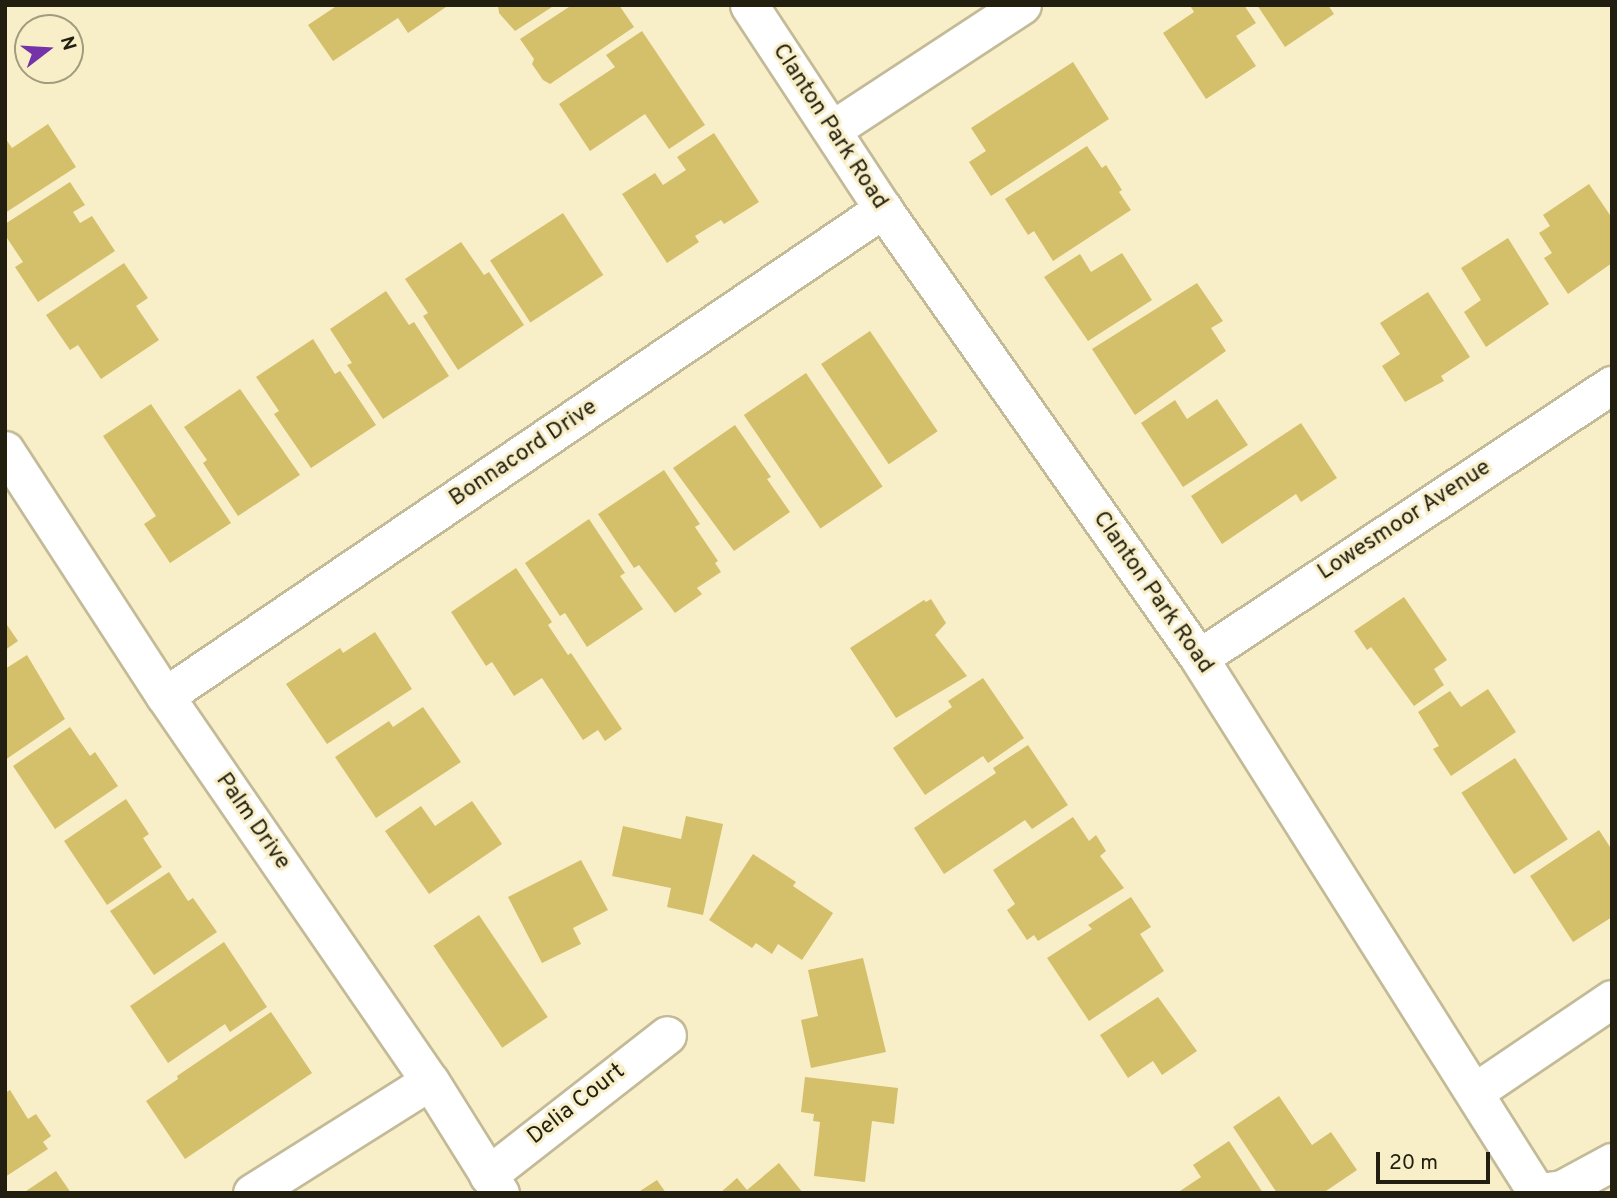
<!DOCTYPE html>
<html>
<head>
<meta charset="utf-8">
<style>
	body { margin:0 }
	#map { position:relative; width:1617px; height:1198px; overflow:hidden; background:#f8efc9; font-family:Overpass,sans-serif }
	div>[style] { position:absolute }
	.building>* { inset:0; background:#d4bf6a; transform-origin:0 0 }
	.roads { filter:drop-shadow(2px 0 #c3ba97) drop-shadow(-2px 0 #c3ba97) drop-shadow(0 2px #c3ba97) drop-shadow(0 -2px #c3ba97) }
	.minor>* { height:37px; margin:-18.5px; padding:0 18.5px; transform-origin:18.5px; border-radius:18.5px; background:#fff }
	span { translate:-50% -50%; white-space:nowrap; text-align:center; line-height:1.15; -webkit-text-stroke:6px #f8efc9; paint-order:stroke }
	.street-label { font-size:23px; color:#221f11 }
	.frame { position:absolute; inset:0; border:7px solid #221f11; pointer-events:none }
	.north { position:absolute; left:14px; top:14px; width:70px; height:70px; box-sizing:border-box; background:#f8efc9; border:2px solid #a29c7f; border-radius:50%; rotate:73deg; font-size:19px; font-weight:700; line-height:28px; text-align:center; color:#221f11 }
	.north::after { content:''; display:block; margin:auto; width:24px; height:32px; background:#7433a8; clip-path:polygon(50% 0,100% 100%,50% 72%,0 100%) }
	.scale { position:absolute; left:1376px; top:1152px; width:114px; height:32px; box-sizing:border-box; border:4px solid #221f11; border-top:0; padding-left:9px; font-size:21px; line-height:24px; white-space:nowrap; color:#221f11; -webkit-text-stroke:5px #f8efc9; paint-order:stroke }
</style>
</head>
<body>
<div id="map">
	<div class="building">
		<div style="clip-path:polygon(338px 5px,445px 5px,446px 7px,408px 33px,398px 18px,333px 61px,308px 25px)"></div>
		<div style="clip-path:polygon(498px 5px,555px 5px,515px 31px,499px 13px)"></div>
		<div style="clip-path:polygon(572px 5px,619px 5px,634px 27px,550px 84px,543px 80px,532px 64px,534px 59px,520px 39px)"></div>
		<div style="clip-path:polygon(1195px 5px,1244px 5px,1256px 23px,1236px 36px,1256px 66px,1206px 99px,1163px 33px,1194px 12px,1191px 7px)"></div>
		<div style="clip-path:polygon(1257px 5px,1328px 5px,1334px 14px,1285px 47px)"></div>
		<div style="clip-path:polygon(642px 31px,705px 125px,669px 149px,645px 114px,590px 151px,559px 104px,615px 67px,606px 55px)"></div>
		<div style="clip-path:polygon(1073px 62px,1109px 119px,991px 196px,969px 162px,986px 151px,971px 128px)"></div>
		<div style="clip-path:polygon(48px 124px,76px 167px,5px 213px,5px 138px,12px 148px)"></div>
		<div style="clip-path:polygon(714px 133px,759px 202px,724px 224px,721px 220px,695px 236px,699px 242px,667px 263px,622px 194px,655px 173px,663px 185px,686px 170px,677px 157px)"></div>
		<div style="clip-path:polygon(1087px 146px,1102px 168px,1106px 165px,1122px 190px,1119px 192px,1131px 210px,1053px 261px,1034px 231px,1028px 235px,1005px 199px)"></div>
		<div style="clip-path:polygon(70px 182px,85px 205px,73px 212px,80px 223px,92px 216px,115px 251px,38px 302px,15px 267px,23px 262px,5px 235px,5px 224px)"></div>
		<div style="clip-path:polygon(1589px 184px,1612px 218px,1612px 263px,1568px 294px,1544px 258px,1552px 253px,1539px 233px,1550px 226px,1543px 215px)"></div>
		<div style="left:563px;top:213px;width:74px;height:87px;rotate:57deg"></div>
		<div style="clip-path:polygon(1508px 238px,1549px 304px,1486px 347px,1464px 312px,1481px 300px,1461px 268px)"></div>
		<div style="clip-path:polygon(461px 242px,484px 275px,489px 272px,524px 325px,458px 370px,423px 316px,428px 313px,405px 279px)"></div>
		<div style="clip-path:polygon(1122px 253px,1152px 300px,1088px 341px,1044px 277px,1080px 254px,1091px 272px)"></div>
		<div style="clip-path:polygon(124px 263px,148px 298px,136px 306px,159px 340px,101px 379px,78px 345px,70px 350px,46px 315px)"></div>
		<div style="clip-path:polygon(1197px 283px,1223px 321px,1211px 328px,1226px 351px,1135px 415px,1092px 349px)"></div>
		<div style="clip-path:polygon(386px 291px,409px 325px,414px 322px,449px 376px,383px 419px,347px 365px,352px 363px,330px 329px)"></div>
		<div style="clip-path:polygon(1428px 292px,1470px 357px,1441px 376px,1444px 381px,1405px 402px,1382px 366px,1400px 354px,1380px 323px)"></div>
		<div style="left:870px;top:331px;width:121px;height:59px;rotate:56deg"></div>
		<div style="clip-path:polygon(313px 339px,335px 374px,340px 371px,376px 425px,311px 468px,274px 414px,279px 411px,256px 377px)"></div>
		<div style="left:806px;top:373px;width:137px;height:75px;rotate:56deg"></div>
		<div style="clip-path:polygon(240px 389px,300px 475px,238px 516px,203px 463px,207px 460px,184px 427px)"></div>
		<div style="clip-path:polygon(1217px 399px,1248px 445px,1183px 487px,1141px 423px,1175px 400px,1187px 419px)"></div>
		<div style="clip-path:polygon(151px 404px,231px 523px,170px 563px,144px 524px,156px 516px,103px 436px)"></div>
		<div style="clip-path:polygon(1301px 423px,1337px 478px,1301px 502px,1296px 494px,1222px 544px,1191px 496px)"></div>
		<div style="clip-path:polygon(735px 425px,771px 477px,767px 479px,790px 512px,734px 551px,673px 468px)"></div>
		<div style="clip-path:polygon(664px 470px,700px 524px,695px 527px,718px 561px,715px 563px,721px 572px,697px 588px,702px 594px,675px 613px,639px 565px,634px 568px,598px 514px)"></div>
		<div style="clip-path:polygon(589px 519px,625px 573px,620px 576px,643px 609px,587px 647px,565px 613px,560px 616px,525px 563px)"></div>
		<div style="clip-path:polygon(516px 568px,552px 622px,548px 625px,568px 655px,571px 653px,622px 729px,605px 741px,598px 730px,583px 740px,542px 678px,514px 696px,492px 662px,486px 666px,451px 612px)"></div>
		<div style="clip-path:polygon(1404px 597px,1447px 660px,1434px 669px,1444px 685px,1414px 706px,1371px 647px,1367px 650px,1354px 631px)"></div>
		<div style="clip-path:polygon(931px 599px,946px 623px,935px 635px,967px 676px,896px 718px,850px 648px,924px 600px,926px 602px)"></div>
		<div style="clip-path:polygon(5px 622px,18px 641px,5px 650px)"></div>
		<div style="clip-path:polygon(375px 632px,412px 689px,327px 744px,286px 684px,340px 648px,343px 653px)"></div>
		<div style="clip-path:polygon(27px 655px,65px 719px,5px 760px,5px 669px)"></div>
		<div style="clip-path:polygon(983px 678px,1024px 738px,988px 763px,983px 756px,925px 795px,893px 748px,952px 707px,948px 701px)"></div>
		<div style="clip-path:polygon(1488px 689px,1516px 732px,1451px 776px,1433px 749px,1439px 746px,1418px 712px,1450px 691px,1461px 707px)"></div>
		<div style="clip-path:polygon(423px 707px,461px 762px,376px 818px,335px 757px,389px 721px,393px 727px)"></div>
		<div style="clip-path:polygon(70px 727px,90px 756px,95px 752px,118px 786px,55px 829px,13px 766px)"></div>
		<div style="clip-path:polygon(1028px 745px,1068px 805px,1032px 829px,1025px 820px,944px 874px,914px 828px,996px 773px,993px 768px)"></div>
		<div style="left:1515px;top:758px;width:97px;height:64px;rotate:57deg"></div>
		<div style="clip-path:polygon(126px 799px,149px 834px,143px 838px,162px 867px,107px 905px,64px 841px)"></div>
		<div style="clip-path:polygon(472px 801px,502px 844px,429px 894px,385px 831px,421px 806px,435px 826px)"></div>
		<div style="clip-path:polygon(686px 816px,723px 824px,703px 915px,667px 907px,671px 888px,612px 876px,623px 826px,681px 839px)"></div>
		<div style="clip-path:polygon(1073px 817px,1089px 841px,1096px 835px,1106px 851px,1100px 856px,1124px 888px,1038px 941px,1034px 935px,1027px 940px,1007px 910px,1015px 904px,993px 870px)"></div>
		<div style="clip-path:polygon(1599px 830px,1612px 850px,1612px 917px,1573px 942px,1530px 876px)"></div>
		<div style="clip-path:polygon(753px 854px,796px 882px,793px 886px,833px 913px,802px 960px,778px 944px,772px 954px,756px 943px,752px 948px,709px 920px)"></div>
		<div style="clip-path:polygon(581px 860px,608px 910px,573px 928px,581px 944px,542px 963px,508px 897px)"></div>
		<div style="clip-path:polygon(169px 872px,188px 901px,193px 898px,217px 932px,154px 975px,110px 911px)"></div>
		<div style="clip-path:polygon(1131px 897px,1151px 927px,1140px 934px,1164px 971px,1089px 1021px,1047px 958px,1092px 929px,1088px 925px)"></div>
		<div style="left:479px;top:915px;width:123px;height:55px;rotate:56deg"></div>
		<div style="clip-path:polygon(224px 942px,267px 1007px,230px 1032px,225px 1024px,168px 1063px,130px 1006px)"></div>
		<div style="clip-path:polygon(863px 958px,886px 1052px,811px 1068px,801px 1020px,818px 1016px,808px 970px)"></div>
		<div style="clip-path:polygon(1158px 997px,1197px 1051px,1162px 1075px,1153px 1061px,1128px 1078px,1100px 1035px)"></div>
		<div style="clip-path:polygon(271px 1012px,312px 1073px,185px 1159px,146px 1101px,178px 1079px,177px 1076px)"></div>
		<div style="clip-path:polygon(805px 1077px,898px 1088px,894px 1124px,872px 1121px,865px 1182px,814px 1176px,820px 1122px,813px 1121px,814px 1114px,801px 1112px)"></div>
		<div style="clip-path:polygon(10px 1090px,28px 1119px,36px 1114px,51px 1136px,43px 1142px,48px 1149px,5px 1177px,5px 1093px)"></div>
		<div style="clip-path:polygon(1279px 1096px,1312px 1145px,1331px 1132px,1357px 1170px,1323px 1193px,1277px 1193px,1233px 1127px)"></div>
		<div style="clip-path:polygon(1229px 1141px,1263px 1193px,1177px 1193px,1201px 1177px,1193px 1165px)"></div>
		<div style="clip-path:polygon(779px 1163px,803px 1193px,720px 1193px,737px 1178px,747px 1190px)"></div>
		<div style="clip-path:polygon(56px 1171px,71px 1193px,23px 1193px)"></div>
		<div style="clip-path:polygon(657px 1180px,666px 1193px,637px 1193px)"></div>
	</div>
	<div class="roads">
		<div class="minor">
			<div style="left:749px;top:5px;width:244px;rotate:56.7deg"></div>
			<div style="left:883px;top:209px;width:549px;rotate:54.86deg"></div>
			<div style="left:1199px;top:658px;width:633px;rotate:57.72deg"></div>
			<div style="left:833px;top:129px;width:226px;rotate:-33.3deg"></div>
			<div style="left:5px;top:450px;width:293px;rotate:57deg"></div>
			<div style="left:165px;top:696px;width:467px;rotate:55.5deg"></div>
			<div style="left:430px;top:1081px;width:132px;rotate:58deg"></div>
			<div style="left:1199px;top:658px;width:495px;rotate:-33.5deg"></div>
			<div style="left:165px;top:696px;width:868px;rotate:-34.15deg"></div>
			<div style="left:1476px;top:1091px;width:164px;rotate:-34.1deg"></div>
			<div style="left:488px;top:1175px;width:227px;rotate:-38deg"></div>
			<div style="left:252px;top:1193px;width:210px;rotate:-32.2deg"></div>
			<div style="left:1534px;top:1193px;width:28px;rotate:-8deg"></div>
			<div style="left:1562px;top:1189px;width:57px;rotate:-28.4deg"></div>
		</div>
	</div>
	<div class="street-label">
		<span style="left:829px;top:127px;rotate:57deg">Clanton Park Road</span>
		<span style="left:524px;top:454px;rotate:-34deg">Bonnacord Drive</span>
		<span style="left:1405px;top:521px;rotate:-33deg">Lowesmoor Avenue</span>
		<span style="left:1152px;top:593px;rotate:55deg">Clanton Park Road</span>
		<span style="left:252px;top:822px;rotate:55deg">Palm Drive</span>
		<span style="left:577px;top:1105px;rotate:-38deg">Delia Court</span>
	</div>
	<div class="frame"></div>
	<div class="north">N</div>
	<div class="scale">20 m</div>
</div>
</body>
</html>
